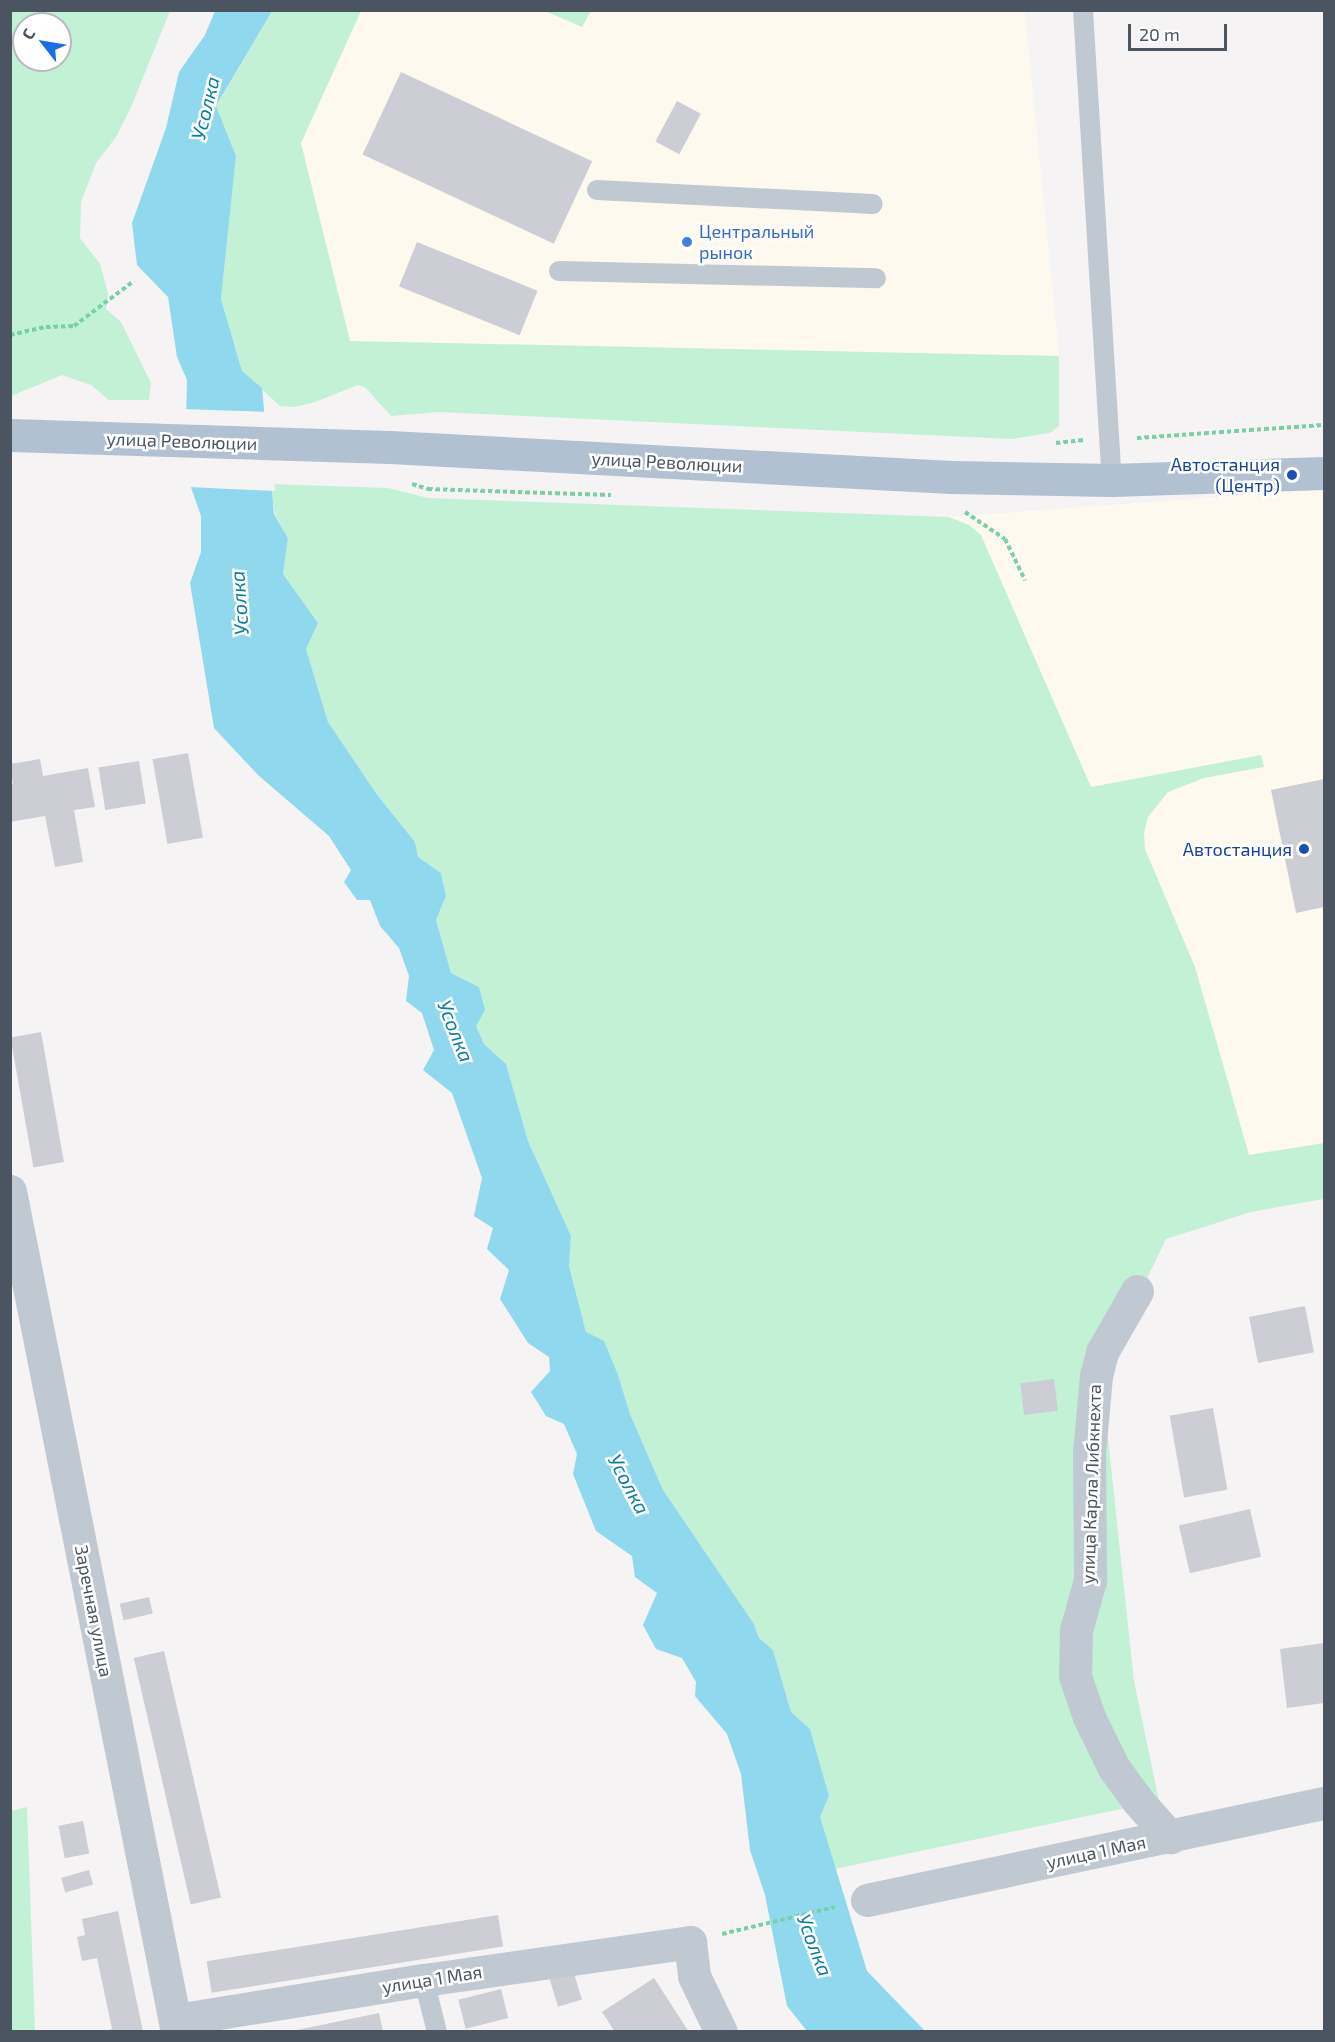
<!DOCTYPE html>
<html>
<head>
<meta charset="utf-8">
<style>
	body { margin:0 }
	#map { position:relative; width:1335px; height:2042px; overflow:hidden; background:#f5f3f3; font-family:"Exo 2",sans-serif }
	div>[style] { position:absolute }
	.commercial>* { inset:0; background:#fdf9ee }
	.green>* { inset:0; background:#c2f1d5 }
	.water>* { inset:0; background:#8fd8ee }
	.pier>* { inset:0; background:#f5f3f3 }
	.building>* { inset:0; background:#cdced5; transform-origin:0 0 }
	.path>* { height:4px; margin-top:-2px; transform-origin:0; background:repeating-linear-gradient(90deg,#79d0a7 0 4.5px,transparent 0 7.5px) }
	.lane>* { height:20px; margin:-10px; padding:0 10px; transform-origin:10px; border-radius:10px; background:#c0c9d2 }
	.street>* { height:33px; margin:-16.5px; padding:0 16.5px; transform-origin:16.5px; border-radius:16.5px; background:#c0c9d2 }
	.primary>* { height:33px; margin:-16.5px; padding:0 16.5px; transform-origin:16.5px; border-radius:16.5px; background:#b2c1d1 }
	.dots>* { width:16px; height:16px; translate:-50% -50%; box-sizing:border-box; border:3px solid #fff; border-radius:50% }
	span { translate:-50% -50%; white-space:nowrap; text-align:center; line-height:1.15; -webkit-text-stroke:5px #fff; paint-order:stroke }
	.shop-label { font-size:18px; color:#366cbe }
	.left { translate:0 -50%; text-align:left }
	.street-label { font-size:18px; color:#4a5561 }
	.transit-label { font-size:18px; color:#164399 }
	.right { translate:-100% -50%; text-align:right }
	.water-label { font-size:20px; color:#0b7fa3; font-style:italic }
	.frame { position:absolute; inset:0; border:12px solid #4a5561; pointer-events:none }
	.north { position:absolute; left:12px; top:12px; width:60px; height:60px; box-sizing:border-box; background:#fff; border:2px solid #b7bbc0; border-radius:50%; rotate:301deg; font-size:16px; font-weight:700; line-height:24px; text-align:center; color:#4a5561 }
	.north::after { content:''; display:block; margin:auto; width:21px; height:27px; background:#196ee9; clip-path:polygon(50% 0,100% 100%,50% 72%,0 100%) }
	.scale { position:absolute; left:1128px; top:24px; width:99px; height:27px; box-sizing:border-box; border:3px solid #4a5561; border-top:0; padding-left:8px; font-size:18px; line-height:21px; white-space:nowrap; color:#4a5561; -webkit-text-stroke:4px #fff; paint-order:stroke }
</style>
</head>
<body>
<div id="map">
	<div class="commercial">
		<div style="clip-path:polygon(591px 10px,1025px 11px,1059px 356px,350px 341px,301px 143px,361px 11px,545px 11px,582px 27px)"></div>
		<div style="clip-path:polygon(1324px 489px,1324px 1199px,1251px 1212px,975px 529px,949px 517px)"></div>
	</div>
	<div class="green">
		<div style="clip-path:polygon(evenodd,11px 10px,170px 11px,131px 107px,116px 137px,96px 163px,81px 202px,80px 238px,100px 264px,108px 293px,106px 309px,121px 322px,151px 383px,149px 400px,109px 400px,91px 385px,62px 375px,11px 396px,11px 10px,24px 24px,60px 24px,60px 60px,24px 60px,24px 24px)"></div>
		<div style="clip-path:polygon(272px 11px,361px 11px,301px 143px,350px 341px,1059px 356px,1059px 426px,1050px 433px,1012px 439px,439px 412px,391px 416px,366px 388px,358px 385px,315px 402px,294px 407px,280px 406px,242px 371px,221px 299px,236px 156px,216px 107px)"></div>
		<div style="clip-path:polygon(545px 11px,591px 11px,582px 27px)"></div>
		<div style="clip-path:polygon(270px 484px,388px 488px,428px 498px,949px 517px,969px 525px,981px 535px,1091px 787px,1261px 755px,1264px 767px,1204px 778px,1168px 792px,1148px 817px,1144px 833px,1145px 849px,1195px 967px,1249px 1155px,1324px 1143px,1324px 1199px,1251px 1212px,1166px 1239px,1101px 1373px,1134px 1681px,1159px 1801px,834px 1869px,820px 1817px,829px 1796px,810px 1729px,791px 1712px,773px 1650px,759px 1638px,754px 1624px,663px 1490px,630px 1414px,618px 1375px,586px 1332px,569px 1266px,571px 1236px,528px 1141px,506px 1064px,484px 1044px,476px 1026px,479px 987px,451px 973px,436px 920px,446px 896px,441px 873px,418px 857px,415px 842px,378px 796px,328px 722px,306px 649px,318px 623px,283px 574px,288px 538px,275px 514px)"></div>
		<div style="clip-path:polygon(27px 1807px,35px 2031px,11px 2031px,11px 1811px)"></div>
	</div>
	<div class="water">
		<div style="clip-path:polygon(215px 11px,272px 11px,216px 106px,236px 156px,221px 299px,242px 371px,262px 388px,274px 514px,288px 538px,283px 574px,318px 623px,306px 649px,328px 722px,378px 796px,415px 842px,418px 857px,441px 873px,446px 896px,436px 920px,451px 973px,479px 987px,485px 1010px,476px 1026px,484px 1044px,506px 1064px,528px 1141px,571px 1236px,569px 1266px,586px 1332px,604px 1341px,618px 1375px,630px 1414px,663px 1490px,754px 1624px,759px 1638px,773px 1650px,791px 1712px,810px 1729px,829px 1796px,820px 1817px,867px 1971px,925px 2031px,807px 2031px,787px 2006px,765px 1895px,750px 1850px,741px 1774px,727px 1734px,695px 1696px,696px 1682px,682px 1658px,656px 1649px,643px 1625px,657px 1593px,635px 1577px,632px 1556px,596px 1531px,573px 1474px,577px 1454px,564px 1424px,546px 1416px,531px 1392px,550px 1371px,549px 1357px,528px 1343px,500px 1299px,509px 1270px,487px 1249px,493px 1228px,474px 1216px,482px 1178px,452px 1093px,423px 1070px,434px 1050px,422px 1013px,406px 1001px,409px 976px,399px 948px,380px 926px,370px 900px,357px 900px,344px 882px,351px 870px,329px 836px,258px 775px,214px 728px,190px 583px,201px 552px,201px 516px,185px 470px,187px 380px,177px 357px,168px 297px,137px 265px,132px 223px,166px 128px,179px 72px,205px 35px)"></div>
	</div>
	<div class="pier">
		<div style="clip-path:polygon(183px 409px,267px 412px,275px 491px,188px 487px,182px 470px)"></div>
	</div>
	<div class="building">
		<div style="left:401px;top:72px;width:211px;height:91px;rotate:25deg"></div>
		<div style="left:677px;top:101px;width:27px;height:46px;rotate:28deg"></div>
		<div style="left:417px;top:242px;width:130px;height:48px;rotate:22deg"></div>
		<div style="left:188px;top:753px;width:86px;height:36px;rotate:80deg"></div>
		<div style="clip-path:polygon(40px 759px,43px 776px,88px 768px,95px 807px,74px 810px,83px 862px,55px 867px,45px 816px,10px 822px,10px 785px,13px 784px,10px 764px)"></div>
		<div style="left:139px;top:761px;width:43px;height:41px;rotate:81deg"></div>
		<div style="clip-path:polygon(1324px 779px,1324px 907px,1296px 913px,1271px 790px)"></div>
		<div style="left:41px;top:1032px;width:132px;height:31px;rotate:80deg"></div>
		<div style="left:1305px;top:1306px;width:47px;height:57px;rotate:79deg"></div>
		<div style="left:1054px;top:1379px;width:32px;height:34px;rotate:83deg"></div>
		<div style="left:1213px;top:1408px;width:83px;height:44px;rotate:80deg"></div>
		<div style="left:1250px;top:1509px;width:49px;height:73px;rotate:77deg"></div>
		<div style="left:149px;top:1597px;width:17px;height:30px;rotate:77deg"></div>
		<div style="clip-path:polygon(1324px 1643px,1324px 1703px,1287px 1708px,1280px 1649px)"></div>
		<div style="left:164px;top:1651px;width:253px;height:31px;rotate:77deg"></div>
		<div style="left:83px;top:1821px;width:33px;height:25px;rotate:79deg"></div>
		<div style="left:89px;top:1870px;width:15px;height:29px;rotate:74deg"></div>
		<div style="clip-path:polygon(118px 1911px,143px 2032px,102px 2032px,112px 2029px,97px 1958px,82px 1961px,77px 1937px,85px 1935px,82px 1919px)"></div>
		<div style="left:498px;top:1915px;width:32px;height:295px;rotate:81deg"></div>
		<div style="left:572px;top:1967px;width:34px;height:25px;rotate:73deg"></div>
		<div style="clip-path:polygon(654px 1978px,689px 2032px,615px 2032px,602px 2012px)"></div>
		<div style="left:501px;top:1989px;width:30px;height:44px;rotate:76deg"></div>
		<div style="clip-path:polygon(379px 2013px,383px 2032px,297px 2032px,297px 2030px)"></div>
	</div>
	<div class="path">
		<div style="left:10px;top:335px;width:37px;rotate:-13deg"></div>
		<div style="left:46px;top:327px;width:28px;rotate:-2deg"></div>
		<div style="left:74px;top:326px;width:75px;rotate:-36.9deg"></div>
		<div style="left:1137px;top:438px;width:187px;rotate:-4deg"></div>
		<div style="left:1056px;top:443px;width:28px;rotate:-6deg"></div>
		<div style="left:412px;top:484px;width:17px;rotate:17deg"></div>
		<div style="left:428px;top:489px;width:183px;rotate:1.9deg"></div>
		<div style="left:965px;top:512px;width:48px;rotate:34deg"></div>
		<div style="left:1005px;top:539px;width:46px;rotate:64deg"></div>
		<div style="left:722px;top:1934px;width:116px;rotate:-13.4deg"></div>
	</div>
	<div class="lane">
		<div style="left:1083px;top:10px;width:471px;rotate:86.5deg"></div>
		<div style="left:597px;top:190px;width:276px;rotate:2.9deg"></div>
		<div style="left:559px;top:271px;width:317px;rotate:1.3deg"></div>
		<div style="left:424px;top:1980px;width:54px;rotate:76deg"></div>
	</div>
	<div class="street">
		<div style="left:10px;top:1191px;width:857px;rotate:78.77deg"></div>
		<div style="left:1137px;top:1291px;width:70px;rotate:119.8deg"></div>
		<div style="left:1102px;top:1352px;width:25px;rotate:104deg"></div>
		<div style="left:1096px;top:1376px;width:77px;rotate:95.2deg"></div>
		<div style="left:1089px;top:1453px;width:127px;rotate:89.5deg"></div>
		<div style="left:1090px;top:1580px;width:52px;rotate:105.6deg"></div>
		<div style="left:1076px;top:1630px;width:46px;rotate:91.2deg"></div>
		<div style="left:1075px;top:1676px;width:43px;rotate:71.1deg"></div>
		<div style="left:1089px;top:1717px;width:57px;rotate:63.9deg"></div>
		<div style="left:1114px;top:1768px;width:39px;rotate:54deg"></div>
		<div style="left:1137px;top:1800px;width:50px;rotate:48.3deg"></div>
		<div style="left:867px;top:1900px;width:467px;rotate:-12deg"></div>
		<div style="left:176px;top:2020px;width:251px;rotate:-9.2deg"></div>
		<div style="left:424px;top:1980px;width:269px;rotate:-8.1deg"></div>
		<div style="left:690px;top:1942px;width:34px;rotate:83deg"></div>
		<div style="left:694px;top:1976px;width:62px;rotate:64.3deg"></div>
	</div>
	<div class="primary">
		<div style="left:10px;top:435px;width:380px;rotate:1.8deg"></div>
		<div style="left:390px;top:447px;width:562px;rotate:3.06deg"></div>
		<div style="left:951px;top:477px;width:161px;rotate:1.1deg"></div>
		<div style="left:1112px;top:480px;width:212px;rotate:-1.9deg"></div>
	</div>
	<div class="dots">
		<div style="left:687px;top:242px;background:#3f7fe0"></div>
		<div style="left:1292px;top:475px;background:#1a4fb4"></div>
		<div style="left:1304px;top:849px;background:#1a4fb4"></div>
	</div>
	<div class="shop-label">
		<span class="left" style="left:699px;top:242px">Центральный<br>рынок</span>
	</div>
	<div class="street-label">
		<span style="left:182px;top:441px;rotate:2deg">улица Революции</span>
		<span style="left:667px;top:462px;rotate:3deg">улица Революции</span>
		<span style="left:1091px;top:1484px;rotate:-88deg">улица Карла Либкнехта</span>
		<span style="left:94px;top:1611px;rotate:79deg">Заречная улица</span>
		<span style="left:1096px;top:1852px;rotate:-12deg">улица 1 Мая</span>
		<span style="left:432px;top:1979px;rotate:-9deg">улица 1 Мая</span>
	</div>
	<div class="transit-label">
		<span class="right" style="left:1280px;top:475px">Автостанция<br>(Центр)</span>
		<span class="right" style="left:1292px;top:849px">Автостанция</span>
	</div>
	<div class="water-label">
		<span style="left:205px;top:108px;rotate:-76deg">Усолка</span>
		<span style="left:239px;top:603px;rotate:-94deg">Усолка</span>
		<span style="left:456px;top:1031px;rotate:68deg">Усолка</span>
		<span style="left:629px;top:1484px;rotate:62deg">Усолка</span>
		<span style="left:815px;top:1945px;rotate:69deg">Усолка</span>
	</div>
	<div class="frame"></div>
	<div class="north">С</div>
	<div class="scale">20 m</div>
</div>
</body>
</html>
